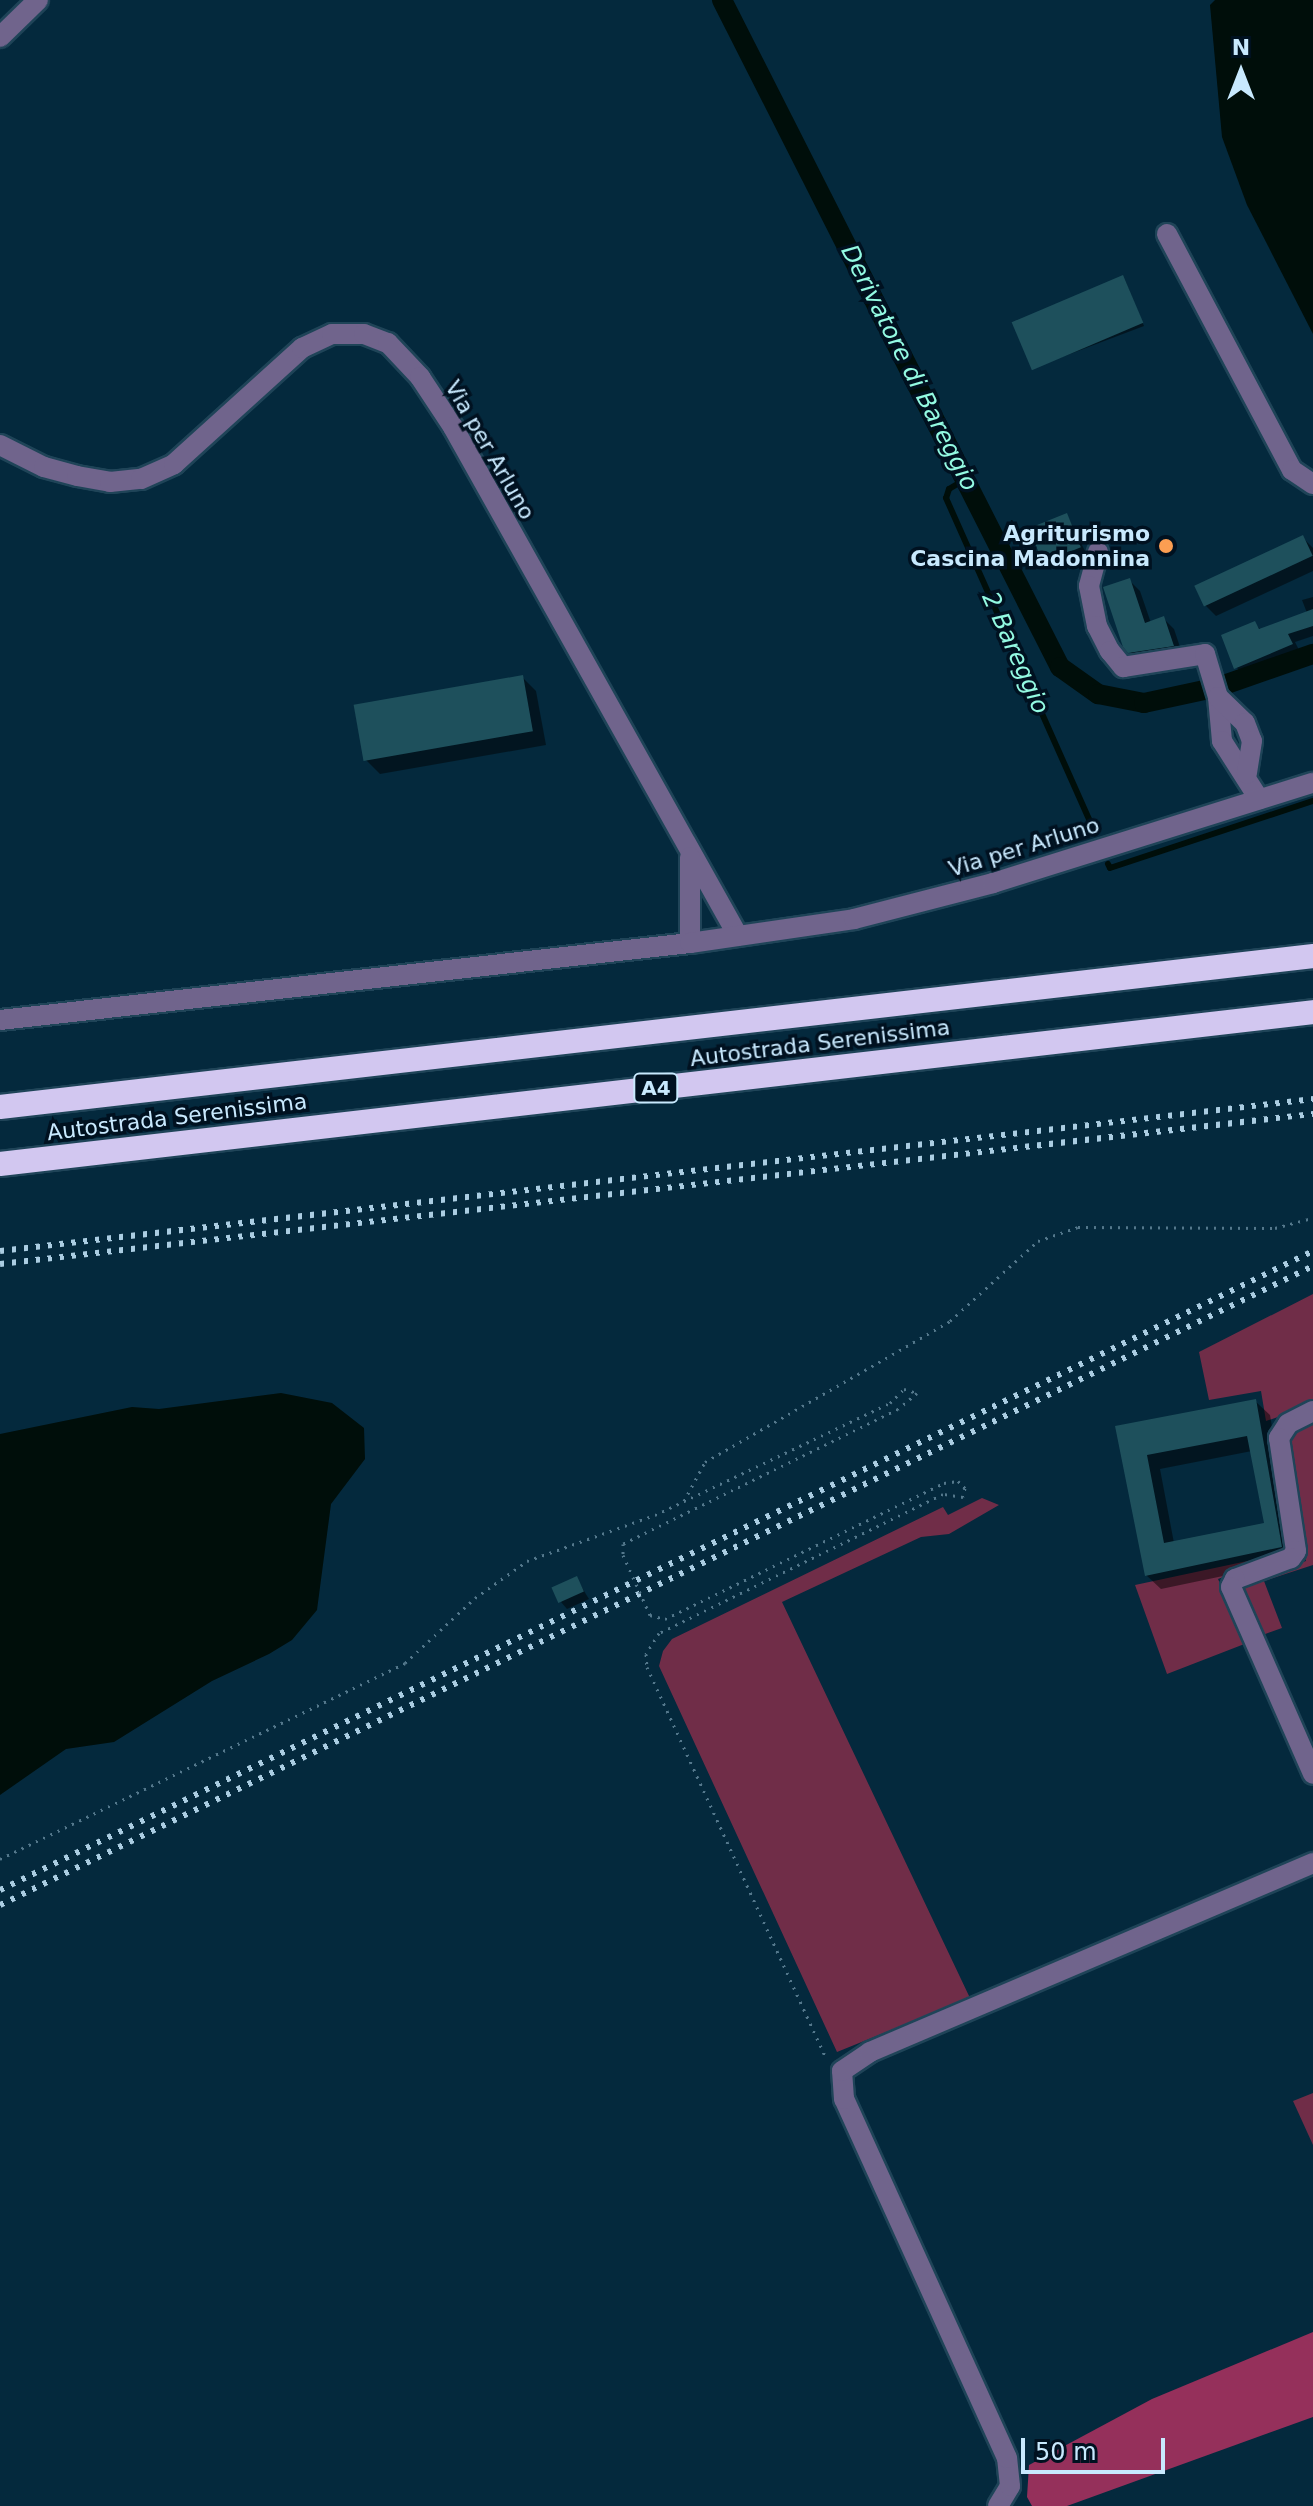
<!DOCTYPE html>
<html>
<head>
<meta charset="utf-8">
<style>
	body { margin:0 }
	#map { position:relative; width:1313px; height:2506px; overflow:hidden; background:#04293d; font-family:"DejaVu Sans",sans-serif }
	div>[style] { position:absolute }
	.green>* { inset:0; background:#702d48 }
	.forest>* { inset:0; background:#95305b }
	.water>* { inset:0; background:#000e0a }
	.shadow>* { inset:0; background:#0007 }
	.stream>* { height:6px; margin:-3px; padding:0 3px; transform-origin:3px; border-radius:3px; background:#000e0a }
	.canal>* { height:20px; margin:-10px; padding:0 10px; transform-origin:10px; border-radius:10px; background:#000e0a }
	.building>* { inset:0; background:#1e505c; transform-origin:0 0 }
	.path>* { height:3px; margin-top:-1.5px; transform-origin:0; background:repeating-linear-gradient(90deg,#54788c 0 2px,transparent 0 8px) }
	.roads { filter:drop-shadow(2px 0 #1f4458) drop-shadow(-2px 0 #1f4458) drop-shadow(0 2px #1f4458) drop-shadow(0 -2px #1f4458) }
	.minor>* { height:20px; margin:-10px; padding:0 10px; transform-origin:10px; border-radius:10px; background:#70648c }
	.highway>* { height:24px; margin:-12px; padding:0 12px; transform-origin:12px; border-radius:12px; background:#d2c7f0 }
	.rail>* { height:6px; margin-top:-3px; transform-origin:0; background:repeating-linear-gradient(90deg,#abcde2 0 4px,transparent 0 12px) }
	.path-bridge>* { height:3px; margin-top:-1.5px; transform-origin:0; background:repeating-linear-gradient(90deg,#54788c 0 2px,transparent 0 8px) }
	.dots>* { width:22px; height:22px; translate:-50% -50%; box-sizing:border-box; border:4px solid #001120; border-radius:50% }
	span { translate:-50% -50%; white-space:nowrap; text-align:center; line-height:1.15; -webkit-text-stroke:7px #001120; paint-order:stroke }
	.shield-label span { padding:2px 6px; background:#001120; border:2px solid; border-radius:6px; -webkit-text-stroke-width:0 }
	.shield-label { font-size:20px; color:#c8e9fe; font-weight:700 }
	.street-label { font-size:22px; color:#c8e9fe }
	.poi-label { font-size:22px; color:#c8e9fe; font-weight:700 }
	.right { translate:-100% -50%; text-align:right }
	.water-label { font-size:24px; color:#93fae2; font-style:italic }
	.north { position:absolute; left:1201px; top:32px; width:80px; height:80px; -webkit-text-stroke:6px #001120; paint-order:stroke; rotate:0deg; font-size:22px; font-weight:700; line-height:32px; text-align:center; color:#c8e9fe }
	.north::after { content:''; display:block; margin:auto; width:28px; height:36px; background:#c8e9fe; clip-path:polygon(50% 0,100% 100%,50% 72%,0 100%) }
	.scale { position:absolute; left:1021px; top:2438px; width:144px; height:36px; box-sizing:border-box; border:4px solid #c8e9fe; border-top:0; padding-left:10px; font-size:24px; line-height:28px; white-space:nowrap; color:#c8e9fe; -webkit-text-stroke:6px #001120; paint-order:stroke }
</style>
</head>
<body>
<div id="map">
	<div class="green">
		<div style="clip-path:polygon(1313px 1294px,1313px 1405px,1266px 1421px,1261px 1391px,1209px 1400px,1199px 1352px)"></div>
		<div style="clip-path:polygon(1313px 1416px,1313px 1565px,1264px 1581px,1282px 1628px,1257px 1637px,1241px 1584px,1306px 1561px,1282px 1447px,1283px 1439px)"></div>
		<div style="clip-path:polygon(982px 1498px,999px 1505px,949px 1534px,921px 1537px,782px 1602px,970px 1998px,837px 2052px,659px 1666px,663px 1651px,672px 1639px,943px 1507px,948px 1515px)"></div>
		<div style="clip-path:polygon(1289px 1552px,1218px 1579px,1247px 1643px,1167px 1674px,1135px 1585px)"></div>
		<div style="clip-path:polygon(1313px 2093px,1313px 2145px,1293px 2101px)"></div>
	</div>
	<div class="forest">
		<div style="clip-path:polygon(1313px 2332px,1313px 2417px,1067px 2506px,1032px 2506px,1027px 2497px,1029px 2465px,1152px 2399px)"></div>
	</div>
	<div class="water">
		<div style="clip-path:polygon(1215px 0,1313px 0,1313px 334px,1247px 205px,1222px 137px,1210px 5px)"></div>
		<div style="clip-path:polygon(281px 1393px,332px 1403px,364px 1428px,365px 1459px,331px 1504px,317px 1610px,292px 1640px,269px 1654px,212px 1681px,114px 1742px,66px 1749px,0 1795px,0 1434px,132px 1407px,159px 1409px)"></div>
	</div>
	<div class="shadow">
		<div style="clip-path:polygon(1125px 280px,1144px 326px,1033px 368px)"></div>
		<div style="clip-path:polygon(1067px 515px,1086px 553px,1051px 567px,1031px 529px)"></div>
		<div style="clip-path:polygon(1303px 538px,1313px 548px,1313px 571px,1216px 616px,1206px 606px,1197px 588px)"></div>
		<div style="clip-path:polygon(1129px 580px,1140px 591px,1151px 623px,1164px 619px,1174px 629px,1183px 656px,1141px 662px,1130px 652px)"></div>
		<div style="clip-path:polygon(1313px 597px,1313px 636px,1295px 642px,1300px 652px,1244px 675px,1236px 667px,1254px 623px,1261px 630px,1307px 613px,1302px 600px)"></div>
		<div style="clip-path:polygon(522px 677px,536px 691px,546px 745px,380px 774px,366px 760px)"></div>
		<div style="clip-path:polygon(evenodd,1255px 1401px,1270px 1415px,1295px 1561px,1161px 1589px,1146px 1575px,1118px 1427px,1255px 1401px,1252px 1451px,1266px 1525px,1174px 1543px,1160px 1469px,1252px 1451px)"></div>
		<div style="clip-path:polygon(576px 1578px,589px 1599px,567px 1609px,561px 1602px)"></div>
	</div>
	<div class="stream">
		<div style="left:964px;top:480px;width:17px;rotate:149deg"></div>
		<div style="left:949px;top:489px;width:9px;rotate:108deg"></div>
		<div style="left:946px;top:498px;width:367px;rotate:66deg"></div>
		<div style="left:1108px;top:864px;width:4px;rotate:63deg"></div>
		<div style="left:1110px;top:868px;width:214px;rotate:-18.3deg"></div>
	</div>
	<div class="canal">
		<div style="left:722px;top:0;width:748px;rotate:63.13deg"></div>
		<div style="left:1060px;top:667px;width:47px;rotate:35.4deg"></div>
		<div style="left:1098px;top:694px;width:47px;rotate:11.1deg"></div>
		<div style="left:1144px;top:703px;width:76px;rotate:-12.2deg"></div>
		<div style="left:1218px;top:687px;width:101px;rotate:-19.2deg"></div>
	</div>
	<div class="building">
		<div style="left:1123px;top:275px;width:52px;height:121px;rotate:67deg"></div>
		<div style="left:1067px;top:513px;width:37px;height:41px;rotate:68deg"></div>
		<div style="left:1303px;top:535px;width:23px;height:120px;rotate:65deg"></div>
		<div style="clip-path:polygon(1130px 578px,1145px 623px,1164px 616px,1174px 646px,1128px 653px,1123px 647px,1103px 587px)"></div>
		<div style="clip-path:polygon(1313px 609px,1313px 626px,1288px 634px,1293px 644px,1234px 669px,1221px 635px,1255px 621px,1259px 629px)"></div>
		<div style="left:523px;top:675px;width:57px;height:172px;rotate:80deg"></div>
		<div style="clip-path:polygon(evenodd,1256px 1399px,1282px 1547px,1145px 1576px,1115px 1426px,1256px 1399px,1247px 1436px,1264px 1523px,1164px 1543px,1147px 1455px,1247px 1436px)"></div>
		<div style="left:577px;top:1576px;width:17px;height:28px;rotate:66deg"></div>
	</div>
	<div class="path">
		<div style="left:684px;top:1501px;width:44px;rotate:-61.7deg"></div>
		<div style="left:705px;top:1462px;width:283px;rotate:-29.9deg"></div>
		<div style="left:950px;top:1321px;width:119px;rotate:-42.3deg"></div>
		<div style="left:1038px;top:1241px;width:42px;rotate:-19.3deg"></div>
		<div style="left:1078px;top:1227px;width:197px;rotate:0.3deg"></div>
		<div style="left:1275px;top:1228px;width:39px;rotate:-15deg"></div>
		<div style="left:650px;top:1615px;width:16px;rotate:15deg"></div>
		<div style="left:665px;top:1619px;width:310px;rotate:-26deg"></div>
		<div style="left:944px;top:1483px;width:14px;rotate:-8deg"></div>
		<div style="left:958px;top:1481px;width:10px;rotate:45deg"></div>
		<div style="left:965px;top:1488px;width:9px;rotate:103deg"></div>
		<div style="left:963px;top:1497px;width:20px;rotate:-171deg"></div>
		<div style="left:943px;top:1494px;width:316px;rotate:153.9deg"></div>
		<div style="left:659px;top:1633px;width:25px;rotate:122deg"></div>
		<div style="left:646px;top:1654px;width:13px;rotate:86deg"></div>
		<div style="left:647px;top:1667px;width:430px;rotate:65.4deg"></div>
		<div style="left:0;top:1859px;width:450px;rotate:-25.8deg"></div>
		<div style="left:405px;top:1663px;width:96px;rotate:-42.9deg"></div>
		<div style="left:475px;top:1598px;width:64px;rotate:-35.4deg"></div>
		<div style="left:527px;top:1561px;width:136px;rotate:-19.8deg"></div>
		<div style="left:655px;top:1515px;width:260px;rotate:-25.5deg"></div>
		<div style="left:890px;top:1403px;width:20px;rotate:-45deg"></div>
		<div style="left:904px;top:1389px;width:14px;rotate:17deg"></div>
		<div style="left:917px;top:1393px;width:25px;rotate:140deg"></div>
		<div style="left:898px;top:1409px;width:306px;rotate:153.9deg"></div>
		<div style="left:623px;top:1544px;width:11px;rotate:90deg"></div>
	</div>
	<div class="roads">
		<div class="minor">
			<div style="left:0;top:37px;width:53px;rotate:-44.2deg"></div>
			<div style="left:1167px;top:234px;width:267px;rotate:62.1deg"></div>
			<div style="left:1292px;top:470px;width:25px;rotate:34deg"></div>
			<div style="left:0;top:445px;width:49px;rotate:26.6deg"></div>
			<div style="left:44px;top:467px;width:34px;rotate:15deg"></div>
			<div style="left:77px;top:476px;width:34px;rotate:10deg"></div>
			<div style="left:110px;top:482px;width:31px;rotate:-6deg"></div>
			<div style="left:141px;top:479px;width:36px;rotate:-24deg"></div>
			<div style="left:174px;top:464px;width:173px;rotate:-42.2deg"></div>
			<div style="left:302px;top:348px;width:33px;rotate:-25deg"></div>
			<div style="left:332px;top:334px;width:32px"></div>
			<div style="left:364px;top:334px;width:26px;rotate:21deg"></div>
			<div style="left:388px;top:343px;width:47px;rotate:46.7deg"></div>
			<div style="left:420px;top:377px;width:60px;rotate:56.6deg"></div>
			<div style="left:453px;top:427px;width:583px;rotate:60.75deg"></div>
			<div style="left:1098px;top:552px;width:35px;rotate:105deg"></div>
			<div style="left:1089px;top:586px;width:41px;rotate:78.7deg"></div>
			<div style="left:1097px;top:626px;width:28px;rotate:63deg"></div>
			<div style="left:1110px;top:651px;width:21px;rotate:51deg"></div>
			<div style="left:1123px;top:667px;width:83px;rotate:-9deg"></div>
			<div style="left:1205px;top:654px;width:45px;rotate:73.2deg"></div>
			<div style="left:1218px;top:697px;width:44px;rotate:84.8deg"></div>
			<div style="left:1222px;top:741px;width:69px;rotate:57.5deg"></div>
			<div style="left:1218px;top:697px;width:37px;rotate:44deg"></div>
			<div style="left:1245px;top:723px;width:19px;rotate:69deg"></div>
			<div style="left:1252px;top:741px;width:33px;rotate:99deg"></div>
			<div style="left:690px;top:857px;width:86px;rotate:90deg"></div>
			<div style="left:0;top:1020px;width:694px;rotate:-6.37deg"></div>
			<div style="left:690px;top:943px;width:166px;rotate:-8.3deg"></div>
			<div style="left:854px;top:919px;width:144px;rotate:-14.5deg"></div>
			<div style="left:993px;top:883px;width:335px;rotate:-17.4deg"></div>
			<div style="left:1313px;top:1411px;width:28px;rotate:153deg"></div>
			<div style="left:1288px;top:1424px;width:17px;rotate:123deg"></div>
			<div style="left:1279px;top:1438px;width:114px;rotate:81.4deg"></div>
			<div style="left:1296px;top:1551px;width:9px;rotate:126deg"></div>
			<div style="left:1291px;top:1558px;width:60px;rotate:159.4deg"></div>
			<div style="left:1235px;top:1579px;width:9px;rotate:117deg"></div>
			<div style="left:1231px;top:1587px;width:204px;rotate:66.3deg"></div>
			<div style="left:998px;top:2506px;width:23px;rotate:-59deg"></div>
			<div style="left:1010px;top:2486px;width:28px;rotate:-96deg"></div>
			<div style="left:1007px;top:2458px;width:394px;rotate:-114.4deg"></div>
			<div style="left:844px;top:2099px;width:28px;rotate:-94deg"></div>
			<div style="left:842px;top:2071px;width:34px;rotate:-34deg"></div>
			<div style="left:870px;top:2052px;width:482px;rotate:-23.1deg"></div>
		</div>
		<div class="highway">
			<div style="left:0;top:1107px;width:1322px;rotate:-6.56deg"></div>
			<div style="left:0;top:1164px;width:1322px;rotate:-6.6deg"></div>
		</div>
	</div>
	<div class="rail">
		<div style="left:0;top:1251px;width:1322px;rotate:-6.6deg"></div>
		<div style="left:0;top:1264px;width:1322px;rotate:-6.52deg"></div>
		<div style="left:0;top:1890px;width:1460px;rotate:-25.95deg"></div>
		<div style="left:0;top:1905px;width:1460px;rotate:-25.95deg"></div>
	</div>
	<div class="path-bridge">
		<div style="left:623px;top:1555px;width:66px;rotate:65.8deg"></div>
	</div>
	<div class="dots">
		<div style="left:1166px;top:546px;background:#fb9e52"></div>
	</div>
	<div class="shield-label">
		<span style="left:656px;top:1088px">A4</span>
	</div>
	<div class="street-label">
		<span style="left:490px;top:450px;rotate:60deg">Via per Arluno</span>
		<span style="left:1024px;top:847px;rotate:-17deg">Via per Arluno</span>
		<span style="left:820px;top:1043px;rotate:-7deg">Autostrada Serenissima</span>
		<span style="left:177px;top:1117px;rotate:-7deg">Autostrada Serenissima</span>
	</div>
	<div class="poi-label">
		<span class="right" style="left:1150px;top:546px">Agriturismo<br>Cascina Madonnina</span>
	</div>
	<div class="water-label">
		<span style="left:909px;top:368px;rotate:63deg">Derivatore di Bareggio</span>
		<span style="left:1015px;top:653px;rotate:66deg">2 Bareggio</span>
	</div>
	<div class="north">N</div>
	<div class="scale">50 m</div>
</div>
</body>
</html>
